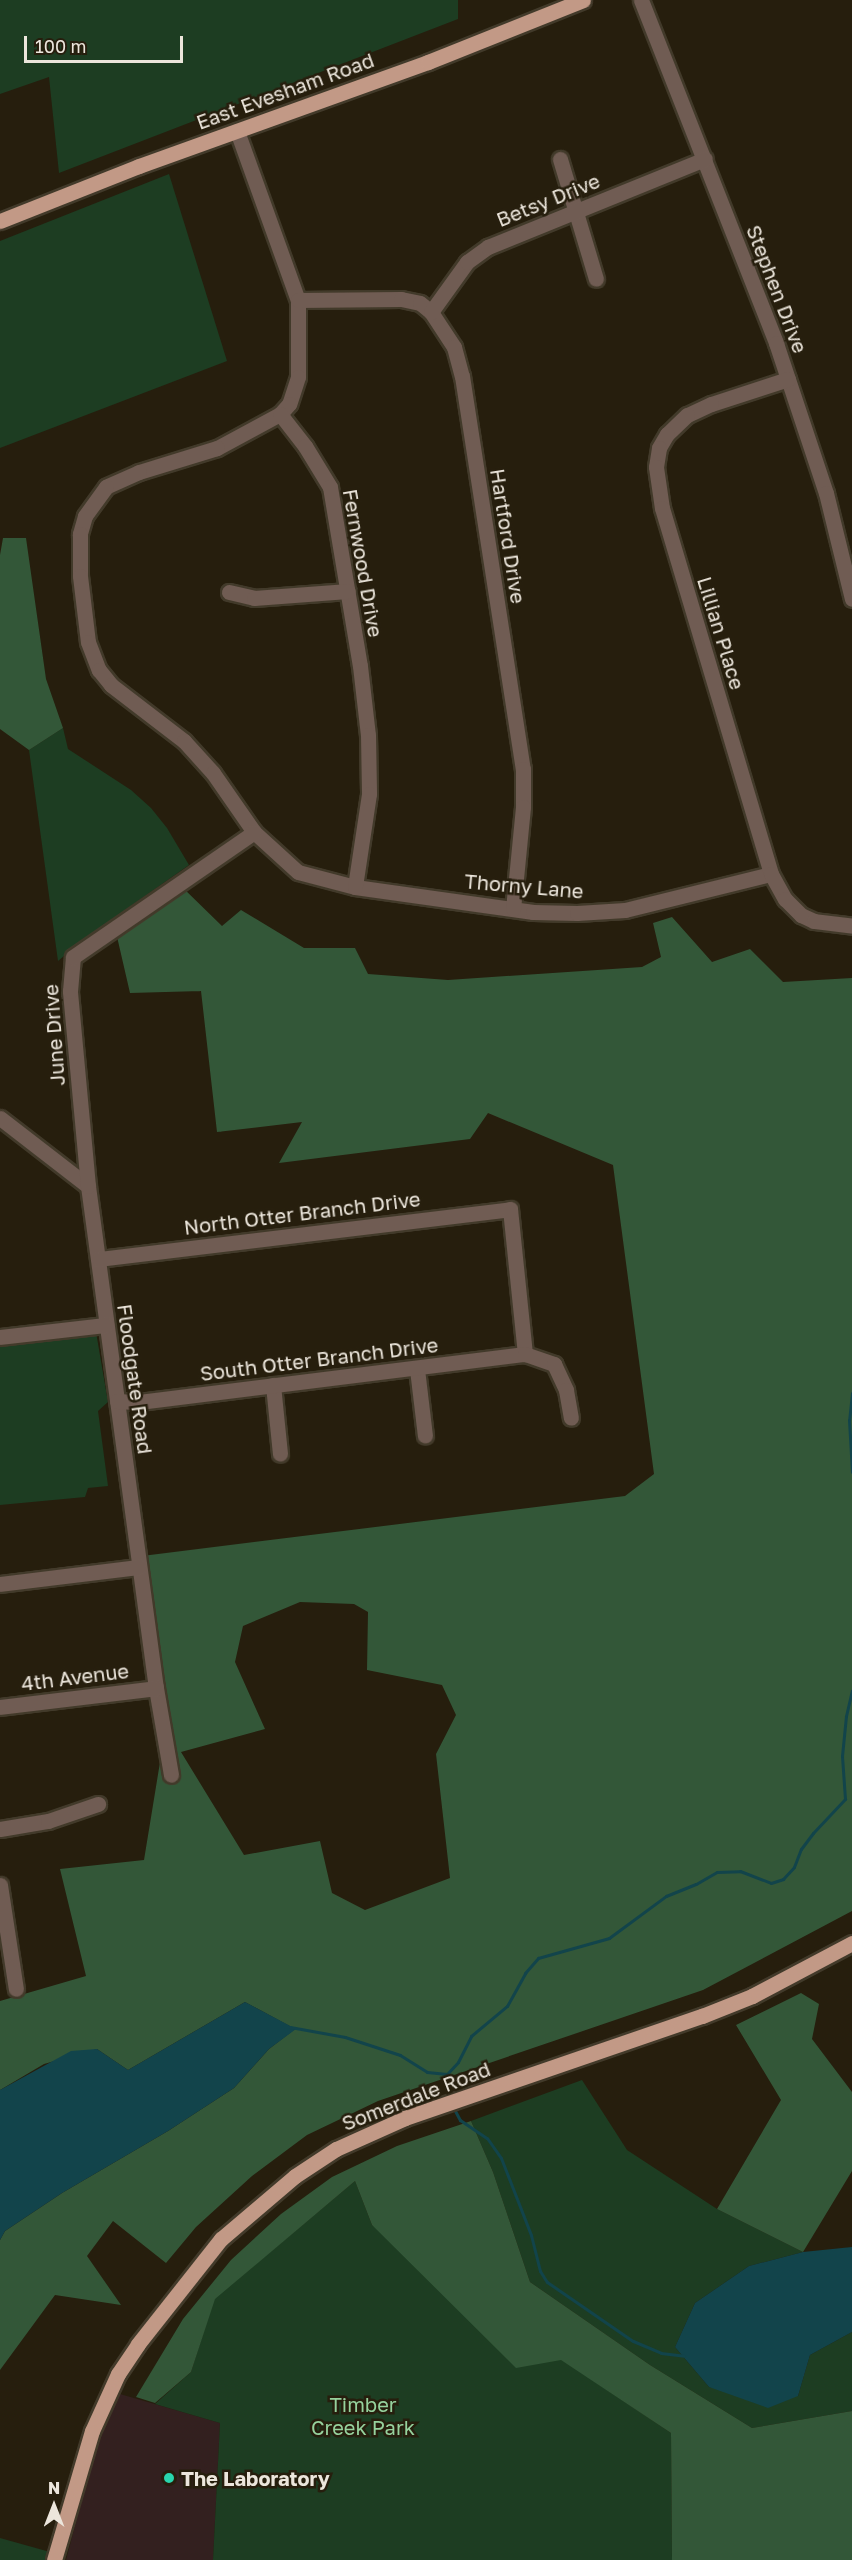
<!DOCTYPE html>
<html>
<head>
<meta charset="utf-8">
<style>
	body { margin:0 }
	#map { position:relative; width:852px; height:2560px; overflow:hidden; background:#261e0d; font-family:"Golos Text",sans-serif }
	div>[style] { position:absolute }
	.commercial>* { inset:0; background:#33201f }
	.green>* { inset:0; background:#1d3d22 }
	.forest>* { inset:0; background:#335738 }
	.water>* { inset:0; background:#12444b }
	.stream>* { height:3px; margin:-1.5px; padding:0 1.5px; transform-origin:1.5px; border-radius:1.5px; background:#12444b }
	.roads { filter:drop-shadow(2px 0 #423a2a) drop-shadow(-2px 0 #423a2a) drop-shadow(0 2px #423a2a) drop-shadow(0 -2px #423a2a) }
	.minor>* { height:15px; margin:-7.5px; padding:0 7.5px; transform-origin:7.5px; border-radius:7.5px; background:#705c53 }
	.major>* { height:15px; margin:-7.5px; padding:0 7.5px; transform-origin:7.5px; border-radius:7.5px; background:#c29986 }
	.dots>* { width:16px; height:16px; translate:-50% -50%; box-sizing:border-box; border:3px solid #261e0d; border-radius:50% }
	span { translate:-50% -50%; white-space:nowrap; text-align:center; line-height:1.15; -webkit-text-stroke:5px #261e0d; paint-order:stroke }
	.street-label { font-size:20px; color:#ece6dc }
	.park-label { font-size:20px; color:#96d29d }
	.poi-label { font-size:20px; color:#ece6dc; font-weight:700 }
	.left { translate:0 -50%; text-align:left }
	.north { position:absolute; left:24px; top:2476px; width:60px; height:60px; -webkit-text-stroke:4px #261e0d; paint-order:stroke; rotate:0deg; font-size:16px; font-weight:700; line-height:24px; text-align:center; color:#ece6dc }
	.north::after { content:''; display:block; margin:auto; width:21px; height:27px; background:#ece6dc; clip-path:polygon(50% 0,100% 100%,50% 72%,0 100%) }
	.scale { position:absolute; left:24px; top:36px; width:159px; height:27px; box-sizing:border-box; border:3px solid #ece6dc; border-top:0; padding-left:8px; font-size:18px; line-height:21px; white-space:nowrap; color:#ece6dc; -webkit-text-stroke:4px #261e0d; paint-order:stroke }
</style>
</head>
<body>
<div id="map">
	<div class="commercial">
		<div style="clip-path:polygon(120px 2394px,220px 2423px,213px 2560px,66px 2560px,89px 2473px,109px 2414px)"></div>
	</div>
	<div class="green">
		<div style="clip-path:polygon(0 0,458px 0,458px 19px,59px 173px,49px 77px,0 94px)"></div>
		<div style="clip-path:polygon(169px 174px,227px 361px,0 448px,0 241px)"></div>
		<div style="clip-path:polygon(63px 728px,68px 749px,131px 790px,151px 808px,167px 828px,189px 865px,84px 939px,58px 961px,29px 750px)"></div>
		<div style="clip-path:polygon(96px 1332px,108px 1402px,98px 1411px,108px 1486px,88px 1488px,85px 1497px,0 1505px,0 1342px)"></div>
		<div style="clip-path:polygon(582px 2080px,627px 2150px,717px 2209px,803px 2252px,749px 2266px,695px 2303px,675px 2347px,709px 2387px,798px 2396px,810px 2355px,852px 2332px,852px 2411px,752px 2428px,650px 2365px,530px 2282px,493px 2172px,471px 2121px)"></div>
		<div style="clip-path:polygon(355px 2181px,372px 2225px,561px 2359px,671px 2433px,672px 2560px,213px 2560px,220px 2423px,155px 2404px,191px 2372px,214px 2299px)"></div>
		<div style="clip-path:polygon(0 2538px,50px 2552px,48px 2560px,0 2560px)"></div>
	</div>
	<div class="forest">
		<div style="clip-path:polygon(3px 538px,26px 538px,46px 679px,63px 728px,29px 750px,0 729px,0 555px)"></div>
		<div style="clip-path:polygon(evenodd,180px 885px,222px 926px,241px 910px,304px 948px,355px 948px,368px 974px,448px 980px,642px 967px,661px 957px,653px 923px,672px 917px,712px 962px,750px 949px,783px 982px,852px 978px,852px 1911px,703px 1990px,378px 2101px,307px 2135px,252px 2176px,196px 2227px,166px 2263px,113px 2221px,87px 2256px,121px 2305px,55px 2295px,0 2370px,0 2240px,5px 2231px,62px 2193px,168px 2131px,234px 2088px,269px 2049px,295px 2029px,245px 2002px,128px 2070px,97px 2049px,44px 2064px,0 2090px,0 2001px,86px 1976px,60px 1869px,144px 1860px,162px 1750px,134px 1557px,625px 1496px,654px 1474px,613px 1165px,488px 1113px,470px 1139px,279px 1163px,302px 1122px,217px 1132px,201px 991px,130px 993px,115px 928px,180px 885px,300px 1602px,354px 1604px,368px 1612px,367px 1670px,442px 1685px,456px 1715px,436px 1754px,450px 1878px,365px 1910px,332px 1893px,320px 1841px,244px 1855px,181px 1752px,265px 1729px,235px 1662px,243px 1626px,300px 1602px)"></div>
		<div style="clip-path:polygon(801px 1993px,819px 2004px,812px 2039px,852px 2092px,852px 2171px,803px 2252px,717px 2209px,781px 2100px,736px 2025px)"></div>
		<div style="clip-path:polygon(471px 2121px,493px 2172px,530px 2282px,650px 2365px,752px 2428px,852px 2411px,852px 2560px,672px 2560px,671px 2433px,561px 2360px,516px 2368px,372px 2225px,355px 2181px,215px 2299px,191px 2372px,155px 2403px,136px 2397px,183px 2319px,231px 2260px,281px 2214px,332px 2177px,397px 2146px)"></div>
	</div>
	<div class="water">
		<div style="clip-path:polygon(245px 2002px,296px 2029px,269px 2049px,234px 2088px,168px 2131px,62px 2193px,5px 2231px,0 2240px,0 2090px,71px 2051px,97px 2049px,128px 2070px)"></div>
		<div style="clip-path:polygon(852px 2247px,852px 2332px,810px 2355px,798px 2396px,768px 2408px,709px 2387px,675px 2347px,695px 2303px,749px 2266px,803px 2252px)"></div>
	</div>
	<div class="stream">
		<div style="left:852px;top:1393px;width:27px;rotate:96deg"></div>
		<div style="left:849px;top:1420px;width:52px;rotate:86.7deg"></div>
		<div style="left:290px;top:2027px;width:56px;rotate:10.3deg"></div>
		<div style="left:345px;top:2037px;width:58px;rotate:18.1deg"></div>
		<div style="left:400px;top:2055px;width:32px;rotate:32deg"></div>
		<div style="left:427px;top:2072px;width:20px;rotate:6deg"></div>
		<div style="left:447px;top:2074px;width:16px;rotate:-47deg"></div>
		<div style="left:458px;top:2062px;width:29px;rotate:-63deg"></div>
		<div style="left:471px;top:2036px;width:47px;rotate:-39.8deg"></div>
		<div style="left:507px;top:2006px;width:38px;rotate:-61deg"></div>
		<div style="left:525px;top:1973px;width:20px;rotate:-49deg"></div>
		<div style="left:538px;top:1958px;width:74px;rotate:-15.7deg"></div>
		<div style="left:609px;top:1938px;width:71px;rotate:-36.4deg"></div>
		<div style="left:666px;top:1896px;width:32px;rotate:-22deg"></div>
		<div style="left:696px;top:1884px;width:24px;rotate:-30deg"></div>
		<div style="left:717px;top:1872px;width:23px;rotate:-2deg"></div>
		<div style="left:740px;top:1871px;width:33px;rotate:21deg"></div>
		<div style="left:771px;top:1883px;width:13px;rotate:-18deg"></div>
		<div style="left:783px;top:1879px;width:16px;rotate:-47deg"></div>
		<div style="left:794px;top:1867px;width:19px;rotate:-69deg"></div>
		<div style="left:801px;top:1849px;width:20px;rotate:-53deg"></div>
		<div style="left:813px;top:1833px;width:47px;rotate:-46.7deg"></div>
		<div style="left:845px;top:1799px;width:43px;rotate:-94deg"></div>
		<div style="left:842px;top:1756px;width:40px;rotate:-84.3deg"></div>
		<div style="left:846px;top:1716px;width:26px;rotate:-77deg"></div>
		<div style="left:447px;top:2074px;width:24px;rotate:83deg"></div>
		<div style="left:453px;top:2107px;width:15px;rotate:62deg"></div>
		<div style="left:460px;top:2120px;width:32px;rotate:34deg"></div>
		<div style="left:487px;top:2138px;width:24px;rotate:55deg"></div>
		<div style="left:501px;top:2158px;width:83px;rotate:68.7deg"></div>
		<div style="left:531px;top:2235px;width:37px;rotate:76deg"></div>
		<div style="left:540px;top:2271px;width:13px;rotate:58deg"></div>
		<div style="left:547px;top:2282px;width:104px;rotate:34.5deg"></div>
		<div style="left:633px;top:2341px;width:30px;rotate:23deg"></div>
		<div style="left:661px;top:2353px;width:23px;rotate:7deg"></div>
	</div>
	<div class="roads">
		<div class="minor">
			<div style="left:641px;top:0;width:369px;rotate:68.5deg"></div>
			<div style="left:776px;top:343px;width:158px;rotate:71.6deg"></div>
			<div style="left:826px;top:493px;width:109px;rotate:76.2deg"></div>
			<div style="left:237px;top:131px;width:180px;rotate:70.2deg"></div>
			<div style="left:298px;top:300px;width:77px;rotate:90deg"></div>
			<div style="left:298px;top:377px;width:28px;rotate:108deg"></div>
			<div style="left:289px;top:404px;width:13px;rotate:132deg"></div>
			<div style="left:280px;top:414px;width:72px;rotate:151.6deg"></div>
			<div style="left:217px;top:448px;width:82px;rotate:162.9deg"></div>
			<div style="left:139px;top:472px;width:36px;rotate:156deg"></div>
			<div style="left:106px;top:487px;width:36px;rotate:126deg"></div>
			<div style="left:85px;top:516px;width:19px;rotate:106deg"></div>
			<div style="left:80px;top:534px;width:42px;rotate:90deg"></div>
			<div style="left:80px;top:576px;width:66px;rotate:83.1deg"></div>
			<div style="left:88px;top:642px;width:30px;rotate:69deg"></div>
			<div style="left:99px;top:670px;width:19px;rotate:51deg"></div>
			<div style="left:111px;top:685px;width:92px;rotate:37.5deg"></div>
			<div style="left:184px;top:741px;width:43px;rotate:47.8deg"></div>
			<div style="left:213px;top:773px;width:72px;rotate:55.2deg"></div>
			<div style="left:254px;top:832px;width:59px;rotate:42.3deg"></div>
			<div style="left:298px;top:872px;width:59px;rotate:14.7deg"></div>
			<div style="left:355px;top:887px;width:180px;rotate:8deg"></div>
			<div style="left:533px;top:912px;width:44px;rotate:1.3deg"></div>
			<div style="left:577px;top:913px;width:48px;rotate:-3.6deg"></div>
			<div style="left:625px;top:910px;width:150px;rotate:-13.9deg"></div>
			<div style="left:560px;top:159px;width:125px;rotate:73.3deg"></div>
			<div style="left:298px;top:300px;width:103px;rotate:-0.6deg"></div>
			<div style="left:401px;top:299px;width:19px;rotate:12deg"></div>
			<div style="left:420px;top:303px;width:14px;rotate:39deg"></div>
			<div style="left:431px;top:312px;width:42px;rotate:56.7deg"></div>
			<div style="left:454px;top:347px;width:30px;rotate:75deg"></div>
			<div style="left:462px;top:376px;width:398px;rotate:81.2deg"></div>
			<div style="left:523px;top:769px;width:38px;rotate:90deg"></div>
			<div style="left:523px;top:807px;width:102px;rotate:95.6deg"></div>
			<div style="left:431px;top:312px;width:62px;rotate:-54.2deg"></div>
			<div style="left:467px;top:262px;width:26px;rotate:-36deg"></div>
			<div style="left:488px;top:247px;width:234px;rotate:-22.1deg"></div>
			<div style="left:788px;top:379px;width:81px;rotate:162deg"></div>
			<div style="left:711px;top:404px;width:26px;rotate:155deg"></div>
			<div style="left:687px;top:415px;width:28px;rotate:136deg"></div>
			<div style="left:667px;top:434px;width:16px;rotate:120deg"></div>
			<div style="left:659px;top:448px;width:19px;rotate:99deg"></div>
			<div style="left:656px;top:467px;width:41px;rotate:81.7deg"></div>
			<div style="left:662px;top:508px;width:382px;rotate:73.4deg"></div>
			<div style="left:771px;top:874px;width:29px;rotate:61deg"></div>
			<div style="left:785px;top:899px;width:23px;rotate:45deg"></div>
			<div style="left:801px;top:915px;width:14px;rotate:25deg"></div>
			<div style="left:814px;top:921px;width:38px;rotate:7deg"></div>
			<div style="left:280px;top:414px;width:41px;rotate:52deg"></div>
			<div style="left:305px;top:446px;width:48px;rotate:58.6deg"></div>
			<div style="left:330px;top:487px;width:181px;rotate:80.5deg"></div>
			<div style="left:360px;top:666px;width:69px;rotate:83.4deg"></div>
			<div style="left:368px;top:735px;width:59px;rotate:89deg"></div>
			<div style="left:369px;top:794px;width:94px;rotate:98.6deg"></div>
			<div style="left:229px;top:592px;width:26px;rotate:13deg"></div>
			<div style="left:254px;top:598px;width:94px;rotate:-4.3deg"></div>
			<div style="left:0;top:1118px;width:111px;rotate:37.7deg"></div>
			<div style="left:88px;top:1186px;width:507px;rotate:82.29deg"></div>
			<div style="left:156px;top:1688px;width:88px;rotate:80.2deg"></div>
			<div style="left:88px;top:1186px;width:196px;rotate:-95.3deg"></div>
			<div style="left:70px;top:991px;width:34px;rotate:-85deg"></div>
			<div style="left:73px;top:957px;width:220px;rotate:-34.6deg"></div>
			<div style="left:99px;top:1259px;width:414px;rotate:-6.9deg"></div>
			<div style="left:510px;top:1209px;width:146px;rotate:84.1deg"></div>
			<div style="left:0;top:1337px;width:107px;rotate:-6.5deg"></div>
			<div style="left:417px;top:1369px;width:67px;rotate:83.2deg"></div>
			<div style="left:273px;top:1385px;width:69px;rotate:84.2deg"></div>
			<div style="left:117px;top:1401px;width:22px;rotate:3deg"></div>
			<div style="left:139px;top:1402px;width:389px;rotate:-7.1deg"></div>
			<div style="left:525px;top:1354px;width:31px;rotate:19deg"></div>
			<div style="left:554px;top:1364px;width:29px;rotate:65deg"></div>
			<div style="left:566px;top:1390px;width:28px;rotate:80deg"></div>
			<div style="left:0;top:1584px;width:140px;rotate:-7deg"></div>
			<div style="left:0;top:1707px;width:157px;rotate:-6.9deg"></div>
			<div style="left:0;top:1829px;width:49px;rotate:-9.5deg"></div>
			<div style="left:48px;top:1821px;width:53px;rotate:-18.8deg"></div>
			<div style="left:0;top:1885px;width:105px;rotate:81.3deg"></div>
		</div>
		<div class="major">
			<div style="left:0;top:221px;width:149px;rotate:-21.6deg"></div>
			<div style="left:139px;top:166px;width:307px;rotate:-19.8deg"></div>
			<div style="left:428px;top:62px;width:167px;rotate:-21.8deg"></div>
			<div style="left:54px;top:2560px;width:134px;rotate:-73.6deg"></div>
			<div style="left:92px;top:2431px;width:63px;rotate:-65.5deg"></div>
			<div style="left:118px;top:2374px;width:36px;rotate:-56deg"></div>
			<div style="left:138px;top:2344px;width:134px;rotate:-51.7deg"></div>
			<div style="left:221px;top:2239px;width:97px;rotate:-40.4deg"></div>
			<div style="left:295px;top:2176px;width:49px;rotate:-33.4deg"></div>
			<div style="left:336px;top:2149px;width:76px;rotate:-24.2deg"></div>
			<div style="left:405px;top:2118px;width:314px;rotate:-19deg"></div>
			<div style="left:702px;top:2016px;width:54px;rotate:-21.8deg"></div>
			<div style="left:752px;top:1996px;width:113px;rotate:-27.9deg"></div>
		</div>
	</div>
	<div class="dots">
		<div style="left:169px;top:2478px;background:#29d5ad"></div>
	</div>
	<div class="street-label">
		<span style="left:285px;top:91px;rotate:-20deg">East Evesham Road</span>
		<span style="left:548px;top:200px;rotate:-22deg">Betsy Drive</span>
		<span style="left:777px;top:289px;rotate:69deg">Stephen Drive</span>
		<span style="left:508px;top:536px;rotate:81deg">Hartford Drive</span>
		<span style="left:363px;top:563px;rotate:80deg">Fernwood Drive</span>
		<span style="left:721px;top:633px;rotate:73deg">Lillian Place</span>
		<span style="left:524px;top:886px;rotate:5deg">Thorny Lane</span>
		<span style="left:54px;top:1035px;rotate:-94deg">June Drive</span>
		<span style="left:302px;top:1213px;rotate:-7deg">North Otter Branch Drive</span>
		<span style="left:319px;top:1359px;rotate:-7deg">South Otter Branch Drive</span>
		<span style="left:135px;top:1379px;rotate:82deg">Floodgate Road</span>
		<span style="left:75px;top:1677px;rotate:-7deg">4th Avenue</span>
		<span style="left:416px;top:2096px;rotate:-21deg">Somerdale Road</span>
	</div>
	<div class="park-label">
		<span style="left:363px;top:2416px">Timber<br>Creek Park</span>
	</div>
	<div class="poi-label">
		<span class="left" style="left:181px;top:2478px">The Laboratory</span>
	</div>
	<div class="north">N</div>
	<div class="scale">100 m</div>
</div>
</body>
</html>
